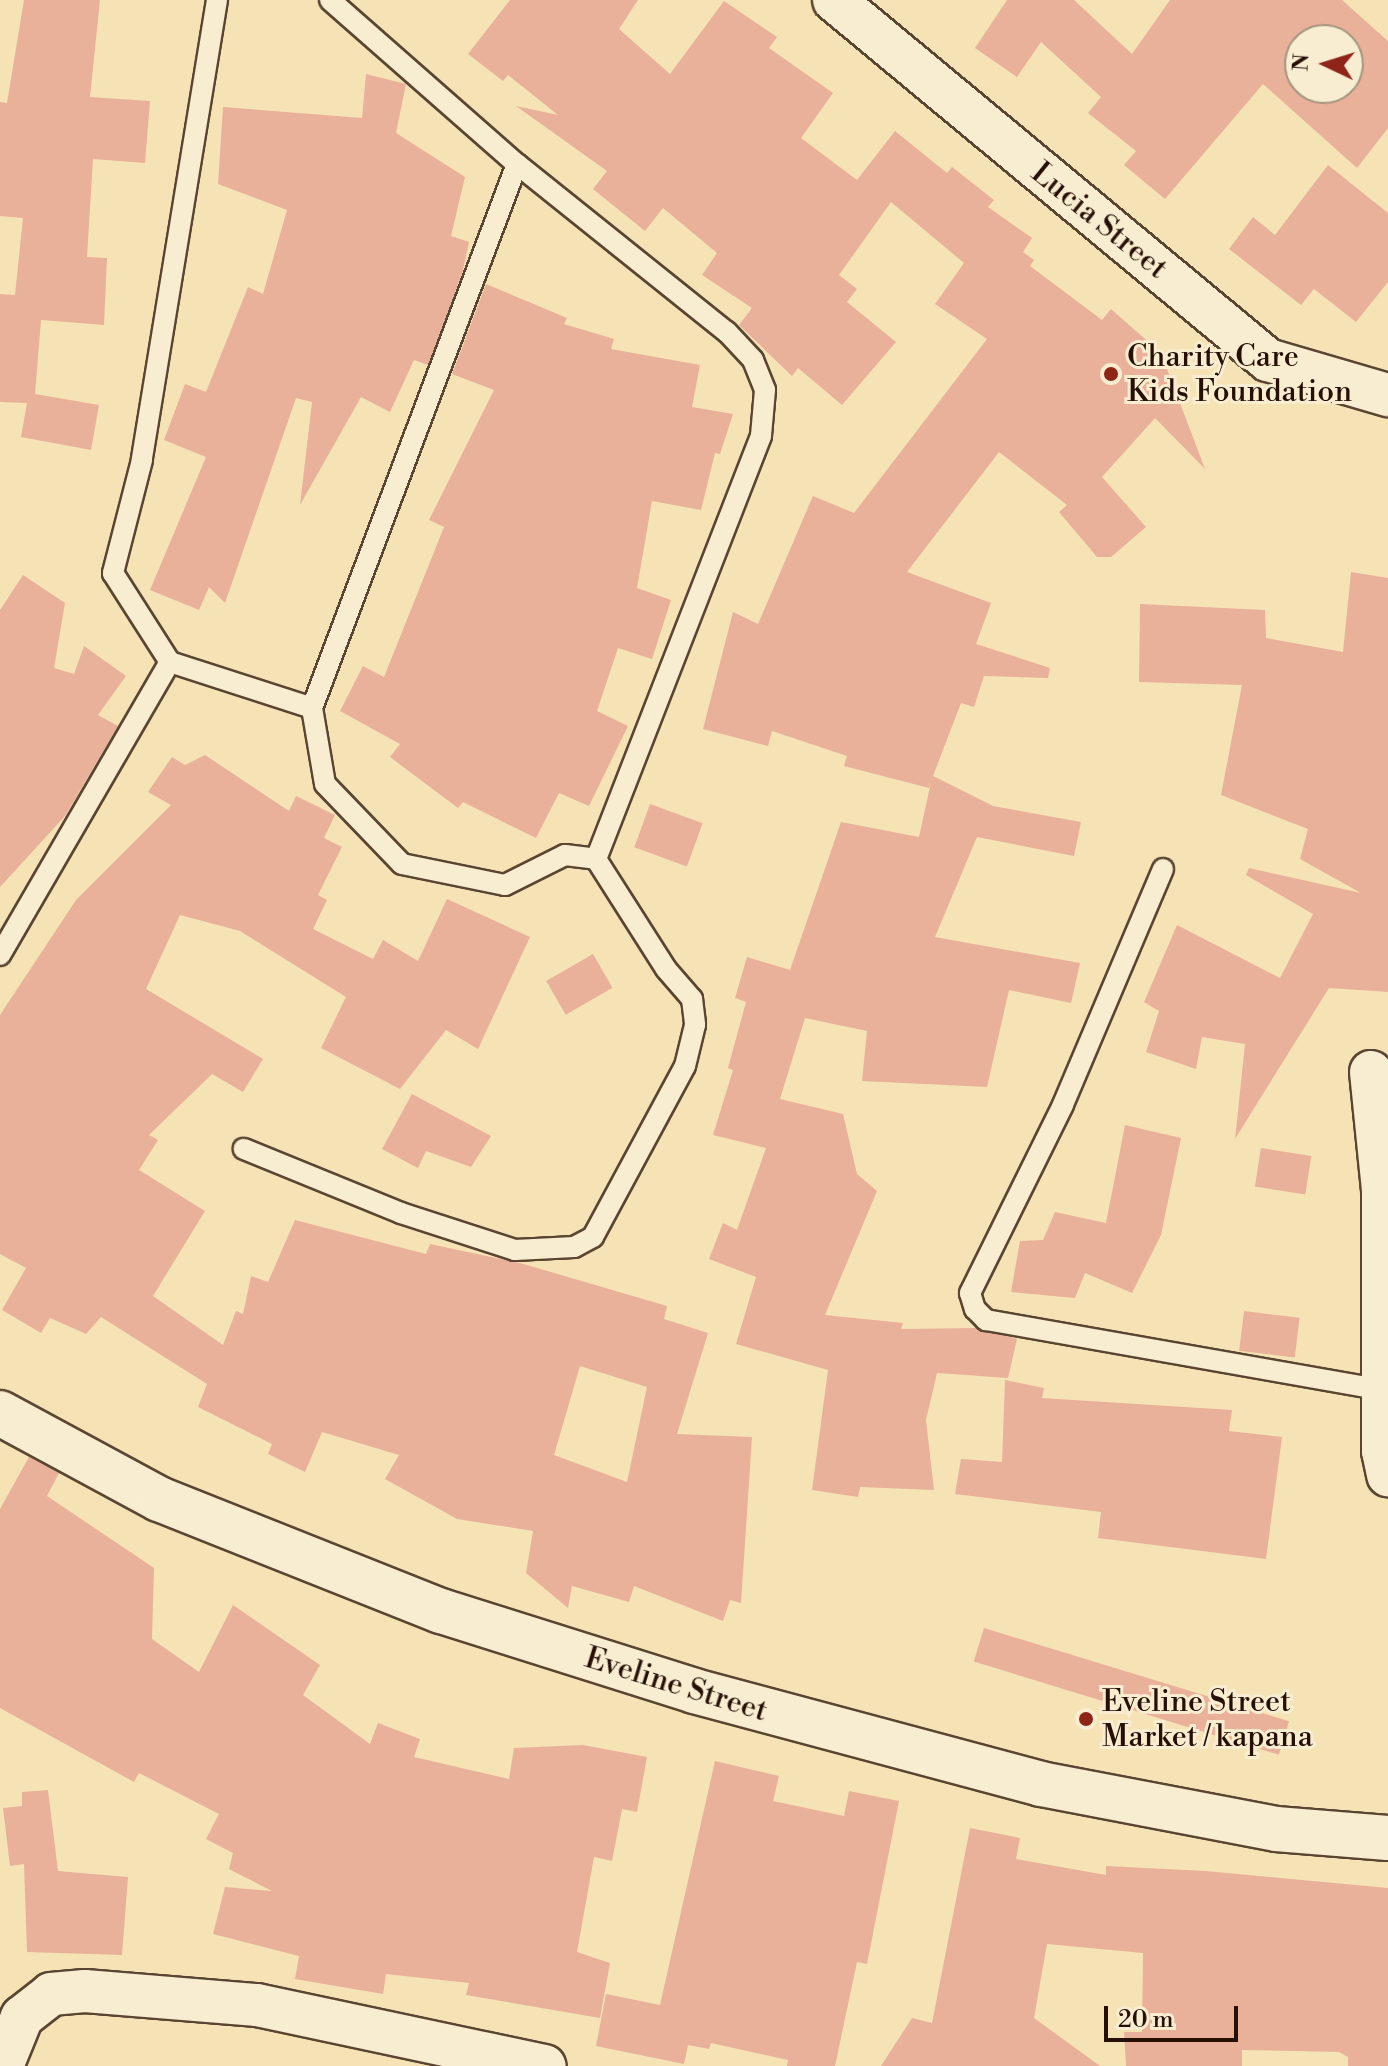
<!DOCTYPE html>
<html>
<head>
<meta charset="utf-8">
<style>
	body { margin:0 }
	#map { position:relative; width:1388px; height:2066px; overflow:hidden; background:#f5e3b6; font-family:"Libre Bodoni",serif }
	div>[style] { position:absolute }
	.building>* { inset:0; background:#e9b199; transform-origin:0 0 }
	.roads { filter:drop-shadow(2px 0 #5a4532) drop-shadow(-2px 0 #5a4532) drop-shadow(0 2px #5a4532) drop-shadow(0 -2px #5a4532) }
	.lane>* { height:20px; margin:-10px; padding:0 10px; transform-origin:10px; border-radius:10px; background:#f8edd0 }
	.street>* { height:42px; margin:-21px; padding:0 21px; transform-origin:21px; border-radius:21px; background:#f8edd0 }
	.secondary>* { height:44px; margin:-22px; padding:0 22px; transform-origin:22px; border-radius:22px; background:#f8edd0 }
	.dots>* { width:22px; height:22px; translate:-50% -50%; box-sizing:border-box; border:4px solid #f8edd0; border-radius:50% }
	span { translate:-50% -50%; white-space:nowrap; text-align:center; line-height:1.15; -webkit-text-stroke:6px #f8edd0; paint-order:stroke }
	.street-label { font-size:30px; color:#261006 }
	.poi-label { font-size:30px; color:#261006 }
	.left { translate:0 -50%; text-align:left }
	.north { position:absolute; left:1284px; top:24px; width:80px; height:80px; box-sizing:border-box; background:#f8edd0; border:2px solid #a4957f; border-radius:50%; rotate:274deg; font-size:22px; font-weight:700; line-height:32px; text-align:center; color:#261006 }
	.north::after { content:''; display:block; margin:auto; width:28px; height:36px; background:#8f2418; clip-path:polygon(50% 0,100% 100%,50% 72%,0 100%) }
	.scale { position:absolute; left:1104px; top:2006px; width:134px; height:36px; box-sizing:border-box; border:4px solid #261006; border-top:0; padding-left:10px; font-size:24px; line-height:28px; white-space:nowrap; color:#261006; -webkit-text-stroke:6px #f8edd0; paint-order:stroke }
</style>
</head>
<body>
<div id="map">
	<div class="building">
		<div style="clip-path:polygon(24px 0,100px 0,90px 97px,150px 101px,145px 163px,93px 159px,87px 257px,107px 258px,104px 325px,41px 320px,35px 394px,99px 405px,91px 450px,21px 437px,27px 403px,0 402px,0 294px,15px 295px,23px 218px,0 216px,0 102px,7px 103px)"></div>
		<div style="clip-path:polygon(510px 0,638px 0,619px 29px,670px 74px,724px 1px,777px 37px,769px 48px,833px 93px,801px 138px,857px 180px,895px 131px,947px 173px,952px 167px,994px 200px,988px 207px,1032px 238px,1023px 252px,1034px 260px,1030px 266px,1102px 320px,1111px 309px,1161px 353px,1205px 469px,1155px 418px,1102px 477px,1146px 527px,1111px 557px,1097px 557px,1059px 512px,1067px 505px,999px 452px,907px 572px,991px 603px,976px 644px,1050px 668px,1048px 678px,984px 676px,974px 707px,961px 703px,933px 776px,993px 806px,1081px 822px,1074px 856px,977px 837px,935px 937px,1080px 963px,1071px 1003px,1009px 990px,987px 1087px,862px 1081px,867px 1031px,805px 1018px,780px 1099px,843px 1114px,857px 1174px,877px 1191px,825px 1315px,903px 1323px,901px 1329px,976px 1328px,1017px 1339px,1008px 1378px,937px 1373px,926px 1420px,934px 1490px,860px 1487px,858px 1497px,812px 1490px,828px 1370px,736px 1344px,756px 1277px,709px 1259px,723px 1223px,737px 1230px,766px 1148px,713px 1135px,733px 1070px,728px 1068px,746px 1002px,735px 998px,747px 957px,790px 970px,841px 822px,919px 837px,931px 782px,929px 788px,844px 766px,847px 756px,772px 731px,768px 746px,703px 729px,733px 612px,758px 624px,813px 496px,854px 513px,987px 339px,935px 304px,964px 263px,891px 202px,839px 275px,857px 289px,847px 302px,896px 342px,842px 405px,798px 368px,792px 376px,739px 325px,752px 308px,702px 275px,717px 253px,663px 208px,645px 231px,593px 189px,607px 171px,516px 106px,558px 115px,508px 75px,503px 81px,468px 54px)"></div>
		<div style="clip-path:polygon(evenodd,1007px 0,1074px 0,1132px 54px,1170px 0,1342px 0,1388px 41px,1388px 128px,1357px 168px,1263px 84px,1165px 199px,1124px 165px,1136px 151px,1088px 113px,1101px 97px,1041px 42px,1017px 77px,975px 48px,1007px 0,1300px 40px,1348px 40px,1348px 88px,1300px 88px,1300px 40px)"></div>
		<div style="clip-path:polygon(366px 74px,406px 84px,396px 133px,465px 177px,451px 236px,469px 242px,462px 274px,428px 365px,414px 360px,390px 412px,361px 397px,300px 505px,312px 402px,296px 398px,225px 603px,209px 587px,199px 610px,150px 590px,206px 457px,164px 440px,185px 384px,206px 392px,248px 287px,263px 294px,287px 210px,218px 184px,223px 107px,362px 118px)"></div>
		<div style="clip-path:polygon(1328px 165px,1388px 213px,1388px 282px,1356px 322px,1314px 289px,1301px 305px,1229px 249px,1253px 217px,1275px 235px)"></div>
		<div style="clip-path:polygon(486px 284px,567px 318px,564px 324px,614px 339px,611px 349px,700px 365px,692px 407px,733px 414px,720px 454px,715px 453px,701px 510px,652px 501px,637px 588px,671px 600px,652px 659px,618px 648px,597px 711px,628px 726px,589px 806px,559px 793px,536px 838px,463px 802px,458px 808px,390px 757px,400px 744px,340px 711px,363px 666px,384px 677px,444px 527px,429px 520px,494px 390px,452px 374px)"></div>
		<div style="clip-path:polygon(1351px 572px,1388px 578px,1388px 992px,1329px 988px,1235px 1139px,1245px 1044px,1202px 1037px,1196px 1069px,1146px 1052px,1159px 1011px,1144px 1002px,1177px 925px,1280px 978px,1313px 914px,1246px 875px,1249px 868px,1361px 893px,1300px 859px,1308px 829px,1221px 795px,1242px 685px,1139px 682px,1140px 604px,1265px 610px,1266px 638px,1343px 652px)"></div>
		<div style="clip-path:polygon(23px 575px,65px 603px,54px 668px,74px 674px,84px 646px,126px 676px,98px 715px,118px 726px,65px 816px,0 887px,0 610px)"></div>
		<div style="clip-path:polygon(evenodd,205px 755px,289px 811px,296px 796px,335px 815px,324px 838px,342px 847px,318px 895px,327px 900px,313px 929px,373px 959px,383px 940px,418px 961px,447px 899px,530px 937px,478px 1049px,446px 1030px,400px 1089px,321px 1048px,346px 997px,240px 931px,180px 915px,146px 989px,263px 1059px,243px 1092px,212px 1074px,149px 1135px,158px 1140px,139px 1170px,205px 1211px,153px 1296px,223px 1345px,236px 1311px,243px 1314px,251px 1276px,268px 1282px,295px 1220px,426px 1254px,430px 1244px,520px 1263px,667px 1306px,664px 1319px,708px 1333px,677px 1434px,752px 1437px,741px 1603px,730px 1600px,723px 1621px,634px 1586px,629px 1602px,572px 1586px,568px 1608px,526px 1573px,533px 1531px,457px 1519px,385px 1479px,399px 1455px,322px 1432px,305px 1472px,268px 1454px,272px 1444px,198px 1407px,207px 1384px,101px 1317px,86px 1334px,50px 1318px,41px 1333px,2px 1310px,26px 1268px,0 1254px,0 1015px,76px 900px,171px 805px,148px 792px,172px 757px,185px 765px,205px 755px,580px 1366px,647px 1387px,627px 1482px,554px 1455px,580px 1366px)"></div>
		<div style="left:650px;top:804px;width:56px;height:46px;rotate:20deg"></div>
		<div style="left:593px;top:954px;width:39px;height:54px;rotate:60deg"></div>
		<div style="clip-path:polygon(412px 1094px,491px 1136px,471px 1167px,426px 1151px,418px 1168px,382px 1149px)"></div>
		<div style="clip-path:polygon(1125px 1125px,1181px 1138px,1161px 1235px,1132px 1293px,1085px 1273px,1075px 1298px,1011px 1292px,1020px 1241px,1043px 1240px,1055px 1212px,1106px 1223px)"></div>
		<div style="left:1261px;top:1148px;width:51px;height:39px;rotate:9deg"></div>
		<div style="left:1244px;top:1311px;width:56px;height:40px;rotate:7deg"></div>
		<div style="clip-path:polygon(1005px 1380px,1044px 1388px,1042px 1398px,1232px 1410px,1229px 1431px,1282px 1437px,1266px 1559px,1098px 1538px,1101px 1512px,955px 1494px,961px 1459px,1002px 1462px)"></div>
		<div style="clip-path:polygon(29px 1457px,59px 1473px,47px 1496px,154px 1568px,152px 1639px,199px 1672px,233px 1605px,320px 1665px,303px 1695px,370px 1744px,378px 1723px,420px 1739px,414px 1757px,509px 1779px,514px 1748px,583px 1745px,647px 1757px,637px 1812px,622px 1809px,612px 1861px,594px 1857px,577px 1952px,610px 1963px,600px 2018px,466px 1995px,469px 1983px,386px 1974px,383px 1994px,295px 1979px,299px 1956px,213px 1934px,225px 1887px,272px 1891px,229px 1869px,233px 1853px,206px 1839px,219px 1814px,139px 1773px,134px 1782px,0 1708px,0 1509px)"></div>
		<div style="left:984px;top:1628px;width:319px;height:35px;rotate:17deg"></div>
		<div style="clip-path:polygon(715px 1761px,779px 1776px,773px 1801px,844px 1816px,849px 1791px,899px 1801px,867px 1964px,857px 1962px,835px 2066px,787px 2066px,788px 2060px,711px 2043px,709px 2049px,688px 2045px,684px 2064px,596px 2046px,606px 1994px,660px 2005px)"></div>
		<div style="clip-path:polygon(48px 1790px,58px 1871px,128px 1877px,122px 1955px,27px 1952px,24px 1864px,10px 1866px,3px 1808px,22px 1806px,22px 1792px)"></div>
		<div style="clip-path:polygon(970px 1828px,1020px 1838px,1016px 1859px,1106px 1875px,1106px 1866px,1206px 1871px,1388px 1888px,1388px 2066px,1348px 2066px,1348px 2057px,1339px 2052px,1242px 2050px,1242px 2066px,1126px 2066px,1124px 2032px,1142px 2032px,1143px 1953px,1047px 1944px,1034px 2018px,1100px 2066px,881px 2066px,912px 2018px,932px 2023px)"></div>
	</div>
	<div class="roads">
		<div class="lane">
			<div style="left:217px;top:0;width:466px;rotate:99.3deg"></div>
			<div style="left:142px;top:460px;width:117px;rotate:104.4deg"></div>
			<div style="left:113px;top:573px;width:106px;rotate:57.4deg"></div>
			<div style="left:170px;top:662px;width:149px;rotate:17.9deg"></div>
			<div style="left:312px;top:708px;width:77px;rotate:80.3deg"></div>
			<div style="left:325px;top:784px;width:111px;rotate:46.1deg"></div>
			<div style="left:402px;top:864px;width:105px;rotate:11.5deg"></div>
			<div style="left:505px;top:885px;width:67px;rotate:-26.6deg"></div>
			<div style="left:565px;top:855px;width:31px;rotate:7deg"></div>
			<div style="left:596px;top:859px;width:130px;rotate:57.5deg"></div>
			<div style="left:666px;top:969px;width:40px;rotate:49deg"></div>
			<div style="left:692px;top:999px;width:26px;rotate:83deg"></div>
			<div style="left:695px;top:1025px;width:42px;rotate:103.7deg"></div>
			<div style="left:685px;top:1066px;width:194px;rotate:118.3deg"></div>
			<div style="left:593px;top:1237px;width:21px;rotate:152deg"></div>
			<div style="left:574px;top:1247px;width:59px;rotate:177.1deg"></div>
			<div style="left:515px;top:1250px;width:120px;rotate:-162deg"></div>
			<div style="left:401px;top:1213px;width:170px;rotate:-157.8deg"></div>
			<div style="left:330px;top:0;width:249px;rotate:41.3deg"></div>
			<div style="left:517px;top:164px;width:269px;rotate:38.7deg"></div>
			<div style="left:727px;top:332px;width:38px;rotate:47deg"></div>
			<div style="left:753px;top:360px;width:32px;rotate:68deg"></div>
			<div style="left:765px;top:390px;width:46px;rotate:95deg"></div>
			<div style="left:761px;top:436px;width:454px;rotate:111.3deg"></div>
			<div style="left:312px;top:708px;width:581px;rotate:-69.35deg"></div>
			<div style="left:1163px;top:869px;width:256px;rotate:113deg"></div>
			<div style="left:1063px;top:1105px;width:210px;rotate:116.3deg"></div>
			<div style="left:970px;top:1293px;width:17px;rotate:73deg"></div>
			<div style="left:975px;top:1309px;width:16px;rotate:45deg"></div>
			<div style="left:986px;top:1320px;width:404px;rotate:10deg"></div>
			<div style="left:0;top:955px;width:339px;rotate:-59.9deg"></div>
		</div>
		<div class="street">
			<div style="left:834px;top:0;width:564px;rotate:39.68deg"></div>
			<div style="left:1268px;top:360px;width:125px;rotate:16.3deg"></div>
			<div style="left:1371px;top:1072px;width:120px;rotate:84.2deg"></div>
			<div style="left:1383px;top:1191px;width:260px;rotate:90deg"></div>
			<div style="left:1383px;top:1451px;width:25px;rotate:78deg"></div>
			<div style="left:2px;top:2066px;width:53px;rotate:-67.8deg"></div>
			<div style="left:22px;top:2017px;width:37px;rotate:-38deg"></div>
			<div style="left:51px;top:1994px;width:34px;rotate:-5deg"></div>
			<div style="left:85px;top:1991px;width:173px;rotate:4.7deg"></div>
			<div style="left:257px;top:2005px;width:294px;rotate:12deg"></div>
		</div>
		<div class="secondary">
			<div style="left:0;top:1413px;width:181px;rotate:28.4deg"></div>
			<div style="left:159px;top:1499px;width:303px;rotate:21.7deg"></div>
			<div style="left:441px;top:1611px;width:265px;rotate:17.5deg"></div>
			<div style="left:694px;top:1691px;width:359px;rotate:15deg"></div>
			<div style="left:1041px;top:1784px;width:239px;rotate:10.8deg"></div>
			<div style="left:1276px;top:1829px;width:112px;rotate:4.6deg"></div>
		</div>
	</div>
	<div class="dots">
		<div style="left:1111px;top:374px;background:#8f2418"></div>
		<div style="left:1086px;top:1719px;background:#8f2418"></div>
	</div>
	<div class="street-label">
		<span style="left:1099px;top:221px;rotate:39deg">Lucia Street</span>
		<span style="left:676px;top:1685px;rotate:17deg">Eveline Street</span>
	</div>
	<div class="poi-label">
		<span class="left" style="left:1127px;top:374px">Charity Care<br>Kids Foundation</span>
		<span class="left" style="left:1102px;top:1719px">Eveline Street<br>Market / kapana</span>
	</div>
	<div class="north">N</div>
	<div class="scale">20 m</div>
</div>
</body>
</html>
